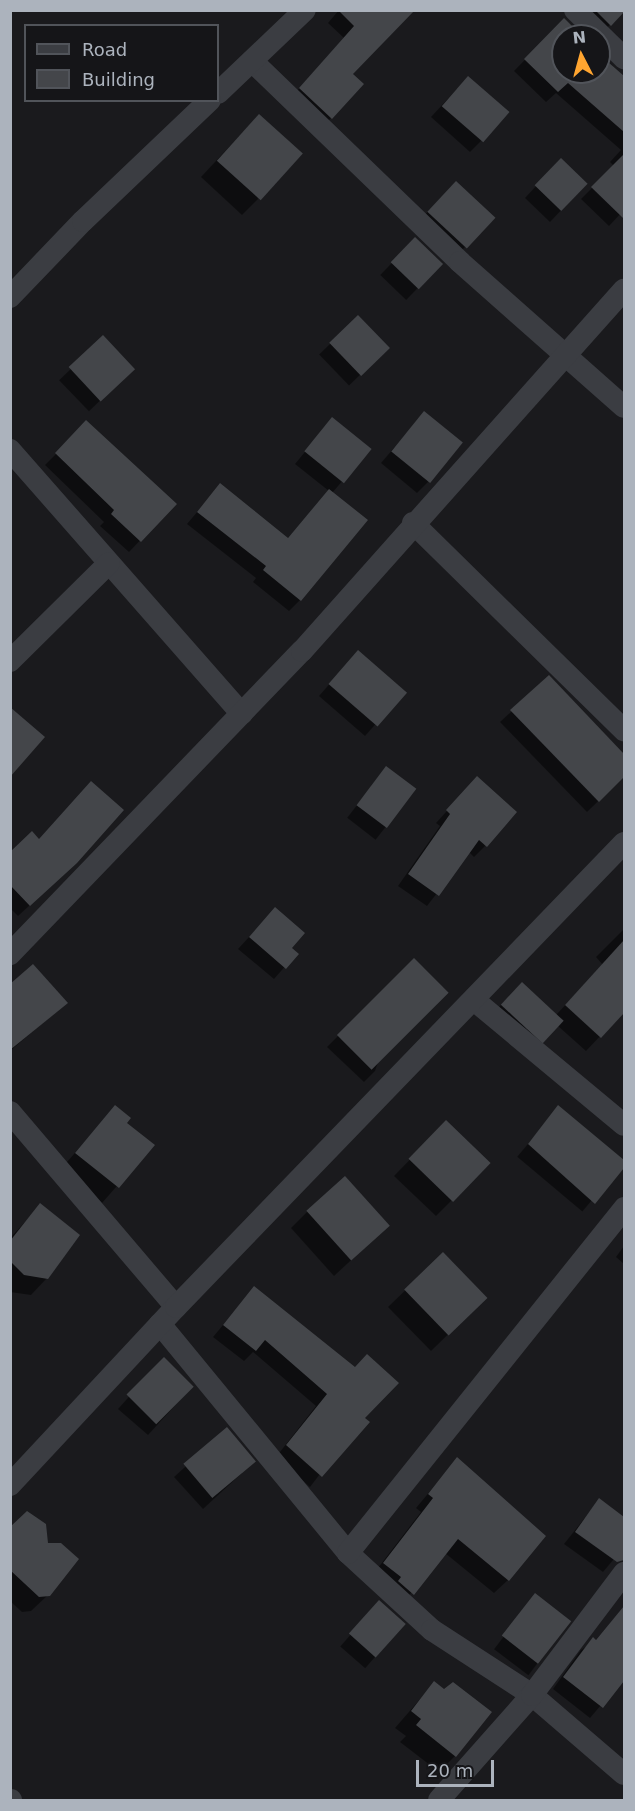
<!DOCTYPE html>
<html>
<head>
<meta charset="utf-8">
<style>
	body { margin:0 }
	#map { position:relative; width:635px; height:1811px; overflow:hidden; background:#1a1a1d; font-family:"DejaVu Sans",sans-serif }
	div>[style] { position:absolute }
	.shadow>* { inset:0; background:#0007; transform-origin:0 0 }
	.building>* { inset:0; background:#44464a; transform-origin:0 0 }
	.minor>* { height:22px; margin:-11px; padding:0 11px; transform-origin:11px; border-radius:11px; background:#3b3d42 }
	span { translate:-50% -50%; white-space:nowrap; text-align:center; line-height:1.15; -webkit-text-stroke:4.5px #151518; paint-order:stroke }
	.frame { position:absolute; inset:0; border:12px solid #acb3bd; pointer-events:none }
	.legend { position:absolute; left:24px; top:24px; width:195px; height:78px; box-sizing:border-box; background:#151518; border:2px solid #51545a; margin:0; padding:8px 10px; list-style:none; font-size:18px; color:#acb3bd }
	.legend li { display:flex; align-items:center; gap:12px; height:30px }
	.legend b { width:30px; border:2px solid #51545a }
	.north { position:absolute; left:551px; top:24px; width:60px; height:60px; box-sizing:border-box; background:#151518; border:2px solid #51545a; border-radius:50%; rotate:354deg; font-size:16px; font-weight:700; line-height:24px; text-align:center; color:#acb3bd }
	.north::after { content:''; display:block; margin:auto; width:21px; height:27px; background:#ffa530; clip-path:polygon(50% 0,100% 100%,50% 72%,0 100%) }
	.scale { position:absolute; left:416px; top:1760px; width:78px; height:27px; box-sizing:border-box; border:3px solid #acb3bd; border-top:0; padding-left:8px; font-size:18px; line-height:21px; white-space:nowrap; color:#acb3bd; -webkit-text-stroke:4px #151518; paint-order:stroke }
</style>
</head>
<body>
<div id="map">
	<div class="shadow">
		<div style="clip-path:polygon(339px 10px,406px 10px,351px 74px,331px 118px,320px 129px,289px 100px,344px 38px,328px 23px)"></div>
		<div style="clip-path:polygon(565px 10px,624px 10px,599px 36px)"></div>
		<div style="clip-path:polygon(564px 20px,581px 36px,563px 36px,563px 72px,599px 72px,599px 53px,624px 77px,624px 210px,609px 226px,581px 199px,614px 166px,610px 162px,621px 150px,556px 93px,546px 102px,514px 71px)"></div>
		<div style="clip-path:polygon(457px 89px,481px 141px,470px 152px,431px 117px)"></div>
		<div style="clip-path:polygon(243px 132px,258px 199px,242px 215px,201px 177px)"></div>
		<div style="clip-path:polygon(550px 171px,586px 184px,550px 222px,525px 198px)"></div>
		<div style="clip-path:polygon(444px 195px,493px 219px,454px 258px,417px 223px)"></div>
		<div style="left:415px;top:239px;width:36px;height:50px;rotate:44deg"></div>
		<div style="left:358px;top:317px;width:43px;height:54px;rotate:46deg"></div>
		<div style="left:103px;top:338px;width:43px;height:61px;rotate:46deg"></div>
		<div style="clip-path:polygon(424px 413px,428px 482px,417px 493px,381px 463px)"></div>
		<div style="clip-path:polygon(332px 419px,370px 449px,332px 493px,300px 600px,289px 611px,253px 582px,256px 578px,187px 524px,220px 485px,287px 539px,329px 491px,295px 464px)"></div>
		<div style="clip-path:polygon(87px 423px,175px 504px,129px 552px,100px 526px,104px 522px,45px 465px)"></div>
		<div style="clip-path:polygon(347px 664px,404px 692px,365px 736px,319px 696px)"></div>
		<div style="clip-path:polygon(549px 677px,624px 756px,624px 776px,587px 812px,500px 722px)"></div>
		<div style="left:386px;top:768px;width:36px;height:63px;rotate:38deg"></div>
		<div style="clip-path:polygon(466px 790px,485px 846px,474px 857px,469px 852px,427px 906px,398px 886px,440px 826px,436px 823px)"></div>
		<div style="clip-path:polygon(38px 840px,64px 874px,18px 916px,10px 908px,10px 854px)"></div>
		<div style="clip-path:polygon(275px 909px,290px 949px,296px 954px,274px 979px,238px 949px)"></div>
		<div style="clip-path:polygon(624px 929px,624px 1011px,586px 1051px,558px 1026px,532px 1052px,490px 1016px,522px 984px,556px 1015px,603px 965px,596px 957px)"></div>
		<div style="clip-path:polygon(414px 960px,375px 1071px,364px 1082px,327px 1047px)"></div>
		<div style="clip-path:polygon(10px 986px,66px 1003px,10px 1051px)"></div>
		<div style="clip-path:polygon(115px 1107px,125px 1123px,153px 1145px,102px 1203px,60px 1170px)"></div>
		<div style="left:559px;top:1107px;width:85px;height:65px;rotate:40deg"></div>
		<div style="clip-path:polygon(430px 1139px,452px 1200px,436px 1216px,394px 1176px)"></div>
		<div style="clip-path:polygon(41px 1205px,47px 1278px,31px 1295px,10px 1292px,10px 1238px)"></div>
		<div style="clip-path:polygon(307px 1212px,388px 1226px,334px 1276px,291px 1228px)"></div>
		<div style="clip-path:polygon(624px 1246px,624px 1264px,616px 1257px)"></div>
		<div style="clip-path:polygon(443px 1254px,469px 1314px,431px 1351px,388px 1307px)"></div>
		<div style="clip-path:polygon(254px 1288px,363px 1418px,310px 1487px,276px 1457px,316px 1406px,253px 1352px,244px 1361px,213px 1337px)"></div>
		<div style="clip-path:polygon(153px 1370px,192px 1387px,148px 1435px,118px 1409px)"></div>
		<div style="clip-path:polygon(226px 1430px,242px 1473px,203px 1509px,174px 1477px)"></div>
		<div style="clip-path:polygon(457px 1459px,508px 1580px,494px 1593px,445px 1553px,399px 1607px,371px 1577px,421px 1512px,416px 1508px)"></div>
		<div style="clip-path:polygon(599px 1500px,624px 1519px,624px 1547px,603px 1572px,564px 1544px)"></div>
		<div style="clip-path:polygon(10px 1529px,48px 1595px,31px 1611px,22px 1612px,10px 1601px)"></div>
		<div style="left:535px;top:1595px;width:43px;height:68px;rotate:37deg"></div>
		<div style="left:379px;top:1602px;width:33px;height:59px;rotate:41deg"></div>
		<div style="clip-path:polygon(624px 1607px,624px 1678px,590px 1718px,553px 1689px,581px 1650px,595px 1641px)"></div>
		<div style="clip-path:polygon(434px 1683px,444px 1691px,455px 1756px,439px 1772px,400px 1742px,406px 1736px,395px 1728px)"></div>
	</div>
	<div class="building">
		<div style="clip-path:polygon(338px 10px,415px 10px,353px 74px,364px 84px,332px 119px,299px 88px,354px 26px)"></div>
		<div style="clip-path:polygon(595px 10px,624px 10px,624px 12px,611px 26px)"></div>
		<div style="clip-path:polygon(564px 18px,582px 36px,563px 36px,563px 72px,599px 72px,599px 54px,624px 76px,624px 132px,568px 83px,558px 92px,524px 59px)"></div>
		<div style="left:468px;top:76px;width:55px;height:40px;rotate:41deg"></div>
		<div style="left:259px;top:114px;width:59px;height:63px;rotate:42deg"></div>
		<div style="clip-path:polygon(624px 154px,624px 219px,591px 187px)"></div>
		<div style="left:561px;top:158px;width:37px;height:38px;rotate:44deg"></div>
		<div style="left:456px;top:181px;width:54px;height:42px;rotate:43deg"></div>
		<div style="left:415px;top:237px;width:39px;height:35px;rotate:44deg"></div>
		<div style="left:358px;top:315px;width:46px;height:40px;rotate:46deg"></div>
		<div style="left:103px;top:335px;width:47px;height:47px;rotate:47deg"></div>
		<div style="left:424px;top:411px;width:50px;height:52px;rotate:39deg"></div>
		<div style="left:332px;top:417px;width:51px;height:44px;rotate:39deg"></div>
		<div style="clip-path:polygon(86px 420px,177px 504px,141px 542px,111px 514px,114px 510px,55px 453px)"></div>
		<div style="clip-path:polygon(220px 483px,288px 538px,329px 489px,368px 520px,301px 601px,263px 570px,266px 566px,197px 512px)"></div>
		<div style="left:358px;top:650px;width:65px;height:45px;rotate:41deg"></div>
		<div style="clip-path:polygon(549px 675px,624px 754px,624px 777px,599px 802px,510px 710px)"></div>
		<div style="clip-path:polygon(10px 707px,45px 737px,10px 777px)"></div>
		<div style="left:386px;top:766px;width:38px;height:49px;rotate:37deg"></div>
		<div style="clip-path:polygon(477px 776px,517px 812px,487px 847px,479px 840px,439px 896px,408px 874px,450px 814px,446px 810px)"></div>
		<div style="clip-path:polygon(91px 781px,124px 810px,77px 863px,30px 906px,10px 885px,10px 852px,32px 831px,39px 839px)"></div>
		<div style="clip-path:polygon(275px 907px,305px 933px,292px 948px,299px 954px,286px 969px,249px 937px)"></div>
		<div style="clip-path:polygon(624px 940px,624px 1013px,601px 1038px,565px 1005px)"></div>
		<div style="left:414px;top:958px;width:49px;height:109px;rotate:45deg"></div>
		<div style="clip-path:polygon(33px 964px,68px 1003px,10px 1050px,10px 984px)"></div>
		<div style="left:522px;top:982px;width:57px;height:31px;rotate:43deg"></div>
		<div style="clip-path:polygon(115px 1105px,131px 1118px,127px 1123px,155px 1145px,119px 1188px,75px 1153px)"></div>
		<div style="clip-path:polygon(558px 1105px,624px 1160px,624px 1168px,595px 1204px,528px 1144px)"></div>
		<div style="left:446px;top:1120px;width:62px;height:54px;rotate:44deg"></div>
		<div style="left:345px;top:1176px;width:67px;height:52px;rotate:48deg"></div>
		<div style="clip-path:polygon(40px 1203px,80px 1235px,48px 1279px,24px 1275px,10px 1261px,10px 1241px)"></div>
		<div style="left:443px;top:1252px;width:64px;height:54px;rotate:46deg"></div>
		<div style="clip-path:polygon(254px 1286px,355px 1367px,367px 1354px,399px 1383px,365px 1418px,370px 1422px,322px 1477px,286px 1445px,327px 1394px,265px 1340px,256px 1351px,223px 1325px)"></div>
		<div style="left:164px;top:1357px;width:42px;height:53px;rotate:45deg"></div>
		<div style="left:227px;top:1427px;width:45px;height:57px;rotate:50deg"></div>
		<div style="clip-path:polygon(457px 1457px,546px 1536px,509px 1581px,458px 1539px,414px 1595px,398px 1581px,401px 1577px,383px 1563px,433px 1498px,428px 1494px)"></div>
		<div style="clip-path:polygon(599px 1498px,624px 1517px,624px 1560px,617px 1562px,575px 1532px)"></div>
		<div style="clip-path:polygon(27px 1511px,46px 1524px,48px 1543px,61px 1543px,79px 1559px,50px 1596px,39px 1597px,10px 1570px,10px 1527px)"></div>
		<div style="left:535px;top:1593px;width:46px;height:54px;rotate:38deg"></div>
		<div style="left:379px;top:1600px;width:36px;height:45px;rotate:42deg"></div>
		<div style="clip-path:polygon(624px 1606px,624px 1681px,603px 1708px,563px 1677px,593px 1637px,596px 1640px)"></div>
		<div style="clip-path:polygon(434px 1681px,444px 1689px,453px 1682px,492px 1712px,456px 1757px,416px 1725px,421px 1719px,411px 1711px)"></div>
	</div>
	<div class="minor">
		<div style="left:575px;top:10px;width:69px;rotate:44.4deg"></div>
		<div style="left:252px;top:61px;width:289px;rotate:44deg"></div>
		<div style="left:460px;top:262px;width:219px;rotate:41.5deg"></div>
		<div style="left:218px;top:93px;width:120px;rotate:-43.7deg"></div>
		<div style="left:10px;top:297px;width:105px;rotate:-46.2deg"></div>
		<div style="left:83px;top:221px;width:175px;rotate:-43.6deg"></div>
		<div style="left:10px;top:450px;width:351px;rotate:48.7deg"></div>
		<div style="left:413px;top:523px;width:296px;rotate:44.5deg"></div>
		<div style="left:10px;top:661px;width:139px;rotate:-44.7deg"></div>
		<div style="left:10px;top:954px;width:421px;rotate:-46.1deg"></div>
		<div style="left:302px;top:651px;width:484px;rotate:-48.3deg"></div>
		<div style="left:474px;top:1000px;width:195px;rotate:39.8deg"></div>
		<div style="left:10px;top:1112px;width:256px;rotate:49.6deg"></div>
		<div style="left:160px;top:1324px;width:296px;rotate:50.6deg"></div>
		<div style="left:348px;top:1553px;width:114px;rotate:42.5deg"></div>
		<div style="left:432px;top:1630px;width:119px;rotate:33deg"></div>
		<div style="left:532px;top:1695px;width:121px;rotate:40.7deg"></div>
		<div style="left:10px;top:1485px;width:243px;rotate:-47deg"></div>
		<div style="left:176px;top:1307px;width:645px;rotate:-46.01deg"></div>
		<div style="left:348px;top:1553px;width:442px;rotate:-51.3deg"></div>
		<div style="left:10px;top:1800px;width:1px"></div>
		<div style="left:439px;top:1800px;width:140px;rotate:-48.5deg"></div>
		<div style="left:532px;top:1695px;width:153px;rotate:-53deg"></div>
	</div>
	<div class="frame"></div>
	<ul class="legend">
	<li><b style="height:8px;background:#3b3d42"></b>Road</li>
	<li><b style="height:16px;background:#44464a"></b>Building</li>
	</ul>
	<div class="north">N</div>
	<div class="scale">20 m</div>
</div>
</body>
</html>
